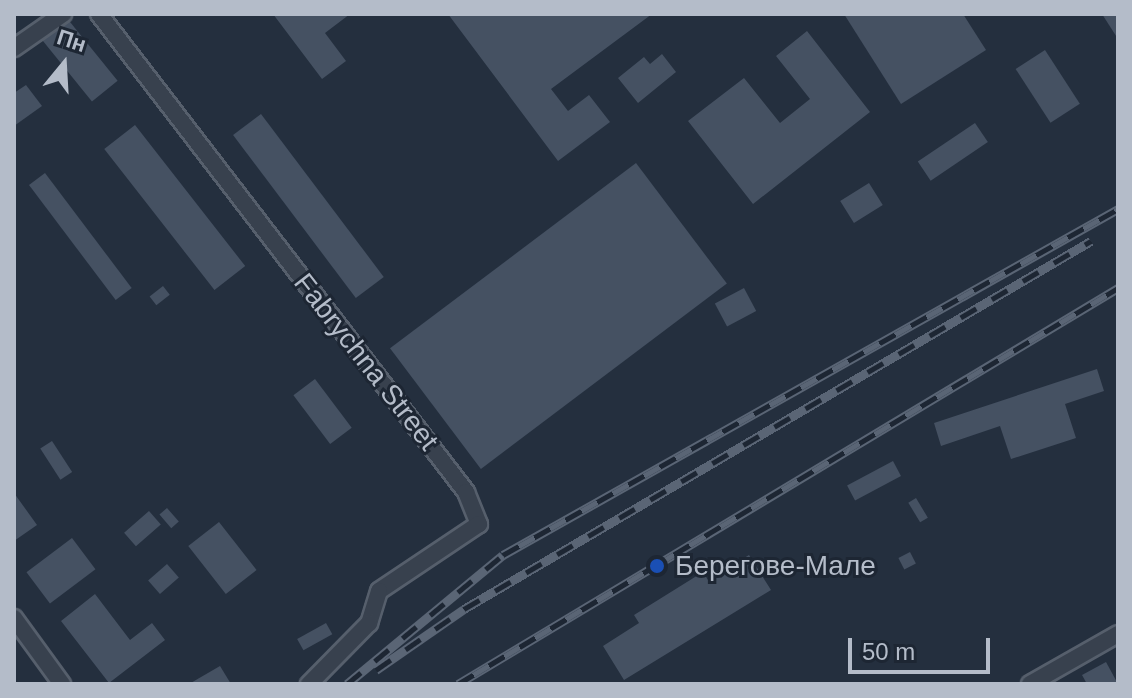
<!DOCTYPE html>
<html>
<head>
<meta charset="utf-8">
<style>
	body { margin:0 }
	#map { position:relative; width:1132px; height:698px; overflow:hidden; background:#242f3e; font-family:Helvetica,sans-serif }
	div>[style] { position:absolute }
	.building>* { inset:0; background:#455162; transform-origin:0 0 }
	.roads { filter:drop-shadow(2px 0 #565f6c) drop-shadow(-2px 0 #565f6c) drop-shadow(0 2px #565f6c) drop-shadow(0 -2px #565f6c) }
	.street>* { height:16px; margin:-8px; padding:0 8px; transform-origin:8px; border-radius:8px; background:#38414e }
	.rail>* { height:9px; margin-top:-4.5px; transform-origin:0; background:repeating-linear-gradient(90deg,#1d2633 0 18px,#5a6575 0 36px); box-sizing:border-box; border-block:2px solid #5a6575 }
	.dots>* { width:22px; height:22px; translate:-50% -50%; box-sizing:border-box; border:4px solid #1d2633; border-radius:50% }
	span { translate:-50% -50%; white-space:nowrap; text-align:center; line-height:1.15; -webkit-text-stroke:6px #1d2633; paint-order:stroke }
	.street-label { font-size:28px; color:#b4bcc9 }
	.poi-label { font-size:28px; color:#b4bcc9 }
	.left { translate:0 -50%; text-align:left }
	.frame { position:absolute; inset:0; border:16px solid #b4bcc9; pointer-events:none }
	.north { position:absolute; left:24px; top:24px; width:80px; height:80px; -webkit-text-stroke:6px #1d2633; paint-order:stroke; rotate:18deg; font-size:22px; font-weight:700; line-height:32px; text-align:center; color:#b4bcc9 }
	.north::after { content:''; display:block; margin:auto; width:28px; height:36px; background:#b4bcc9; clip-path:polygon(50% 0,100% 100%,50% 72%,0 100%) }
	.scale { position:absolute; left:848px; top:638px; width:142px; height:36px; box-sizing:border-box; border:4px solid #b4bcc9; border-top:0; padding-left:10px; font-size:24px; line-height:28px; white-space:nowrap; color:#b4bcc9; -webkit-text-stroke:6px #1d2633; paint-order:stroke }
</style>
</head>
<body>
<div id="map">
	<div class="building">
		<div style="clip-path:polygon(273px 14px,350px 14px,325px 33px,346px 61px,322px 79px)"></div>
		<div style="clip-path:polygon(448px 14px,652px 14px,551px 89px,568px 111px,589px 95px,610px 122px,558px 161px)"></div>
		<div style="clip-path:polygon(844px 14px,963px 14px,986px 50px,901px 104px)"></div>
		<div style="clip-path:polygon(1102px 14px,1118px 14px,1118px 39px)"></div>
		<div style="left:66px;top:17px;width:82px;height:33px;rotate:51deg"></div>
		<div style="clip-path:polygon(807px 31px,870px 112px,753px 204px,688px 121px,744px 78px,780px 123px,810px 99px,776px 56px)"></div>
		<div style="left:1045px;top:50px;width:64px;height:35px;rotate:57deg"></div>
		<div style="clip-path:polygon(662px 54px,676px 72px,638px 103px,618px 78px,644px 57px,650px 64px)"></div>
		<div style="clip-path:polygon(26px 85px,42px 106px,14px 126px,14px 93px)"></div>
		<div style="left:261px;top:114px;width:204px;height:35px;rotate:53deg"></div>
		<div style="left:975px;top:123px;width:23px;height:69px;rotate:56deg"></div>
		<div style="left:135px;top:125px;width:179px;height:39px;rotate:52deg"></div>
		<div style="left:636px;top:163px;width:151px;height:308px;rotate:53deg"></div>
		<div style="left:45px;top:173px;width:144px;height:20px;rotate:53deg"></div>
		<div style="left:869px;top:183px;width:26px;height:34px;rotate:58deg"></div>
		<div style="left:163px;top:286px;width:11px;height:17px;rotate:52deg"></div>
		<div style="left:744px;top:288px;width:26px;height:33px;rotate:62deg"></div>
		<div style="clip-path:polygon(1097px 369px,1104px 391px,1065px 404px,1076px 438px,1011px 459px,1000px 426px,941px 446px,934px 423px)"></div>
		<div style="left:315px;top:379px;width:61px;height:27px;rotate:53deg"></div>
		<div style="left:52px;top:441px;width:37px;height:14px;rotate:57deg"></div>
		<div style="left:893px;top:461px;width:17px;height:52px;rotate:62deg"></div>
		<div style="clip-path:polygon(14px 493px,37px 525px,14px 541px)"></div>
		<div style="left:916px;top:498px;width:23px;height:9px;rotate:59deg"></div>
		<div style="left:167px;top:508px;width:18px;height:10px;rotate:49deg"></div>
		<div style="left:149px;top:511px;width:18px;height:33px;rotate:49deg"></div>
		<div style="left:219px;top:522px;width:61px;height:39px;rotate:52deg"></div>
		<div style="left:72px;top:538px;width:39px;height:57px;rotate:53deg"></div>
		<div style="left:910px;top:552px;width:13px;height:13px;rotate:63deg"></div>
		<div style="clip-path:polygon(749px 555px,771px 590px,624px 680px,603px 646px,639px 623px,634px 615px,703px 572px,708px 580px)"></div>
		<div style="left:167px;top:564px;width:18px;height:25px;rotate:49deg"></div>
		<div style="clip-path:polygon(95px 594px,130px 640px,152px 623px,165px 640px,109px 683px,61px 621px)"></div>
		<div style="left:326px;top:623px;width:13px;height:33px;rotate:61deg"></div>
		<div style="clip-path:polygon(1106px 662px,1118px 684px,1087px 684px,1082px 675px)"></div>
		<div style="clip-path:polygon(220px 666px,231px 684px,189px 684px)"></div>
	</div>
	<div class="roads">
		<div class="street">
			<div style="left:99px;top:14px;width:603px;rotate:52.48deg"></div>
			<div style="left:466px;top:492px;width:35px;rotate:68deg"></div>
			<div style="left:479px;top:524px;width:120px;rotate:146.2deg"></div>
			<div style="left:379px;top:591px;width:34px;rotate:107deg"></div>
			<div style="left:369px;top:623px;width:86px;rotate:134.5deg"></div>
			<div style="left:14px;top:48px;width:60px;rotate:-34.8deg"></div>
			<div style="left:14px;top:618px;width:82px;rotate:54deg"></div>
			<div style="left:1030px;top:684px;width:101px;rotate:-29.6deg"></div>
		</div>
	</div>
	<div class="rail">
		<div style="left:376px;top:670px;width:107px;rotate:-34.7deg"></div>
		<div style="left:464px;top:609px;width:727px;rotate:-30.41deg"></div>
		<div style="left:347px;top:684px;width:202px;rotate:-39.6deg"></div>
		<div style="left:503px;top:555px;width:706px;rotate:-29.36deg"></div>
		<div style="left:458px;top:684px;width:770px;rotate:-30.96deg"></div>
	</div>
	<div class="dots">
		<div style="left:657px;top:566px;background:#1a4fb4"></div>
	</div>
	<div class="street-label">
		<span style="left:366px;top:362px;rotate:52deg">Fabrychna Street</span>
	</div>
	<div class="poi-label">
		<span class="left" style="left:675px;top:566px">Берегове-Мале</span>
	</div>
	<div class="frame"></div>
	<div class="north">Пн</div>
	<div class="scale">50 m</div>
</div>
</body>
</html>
